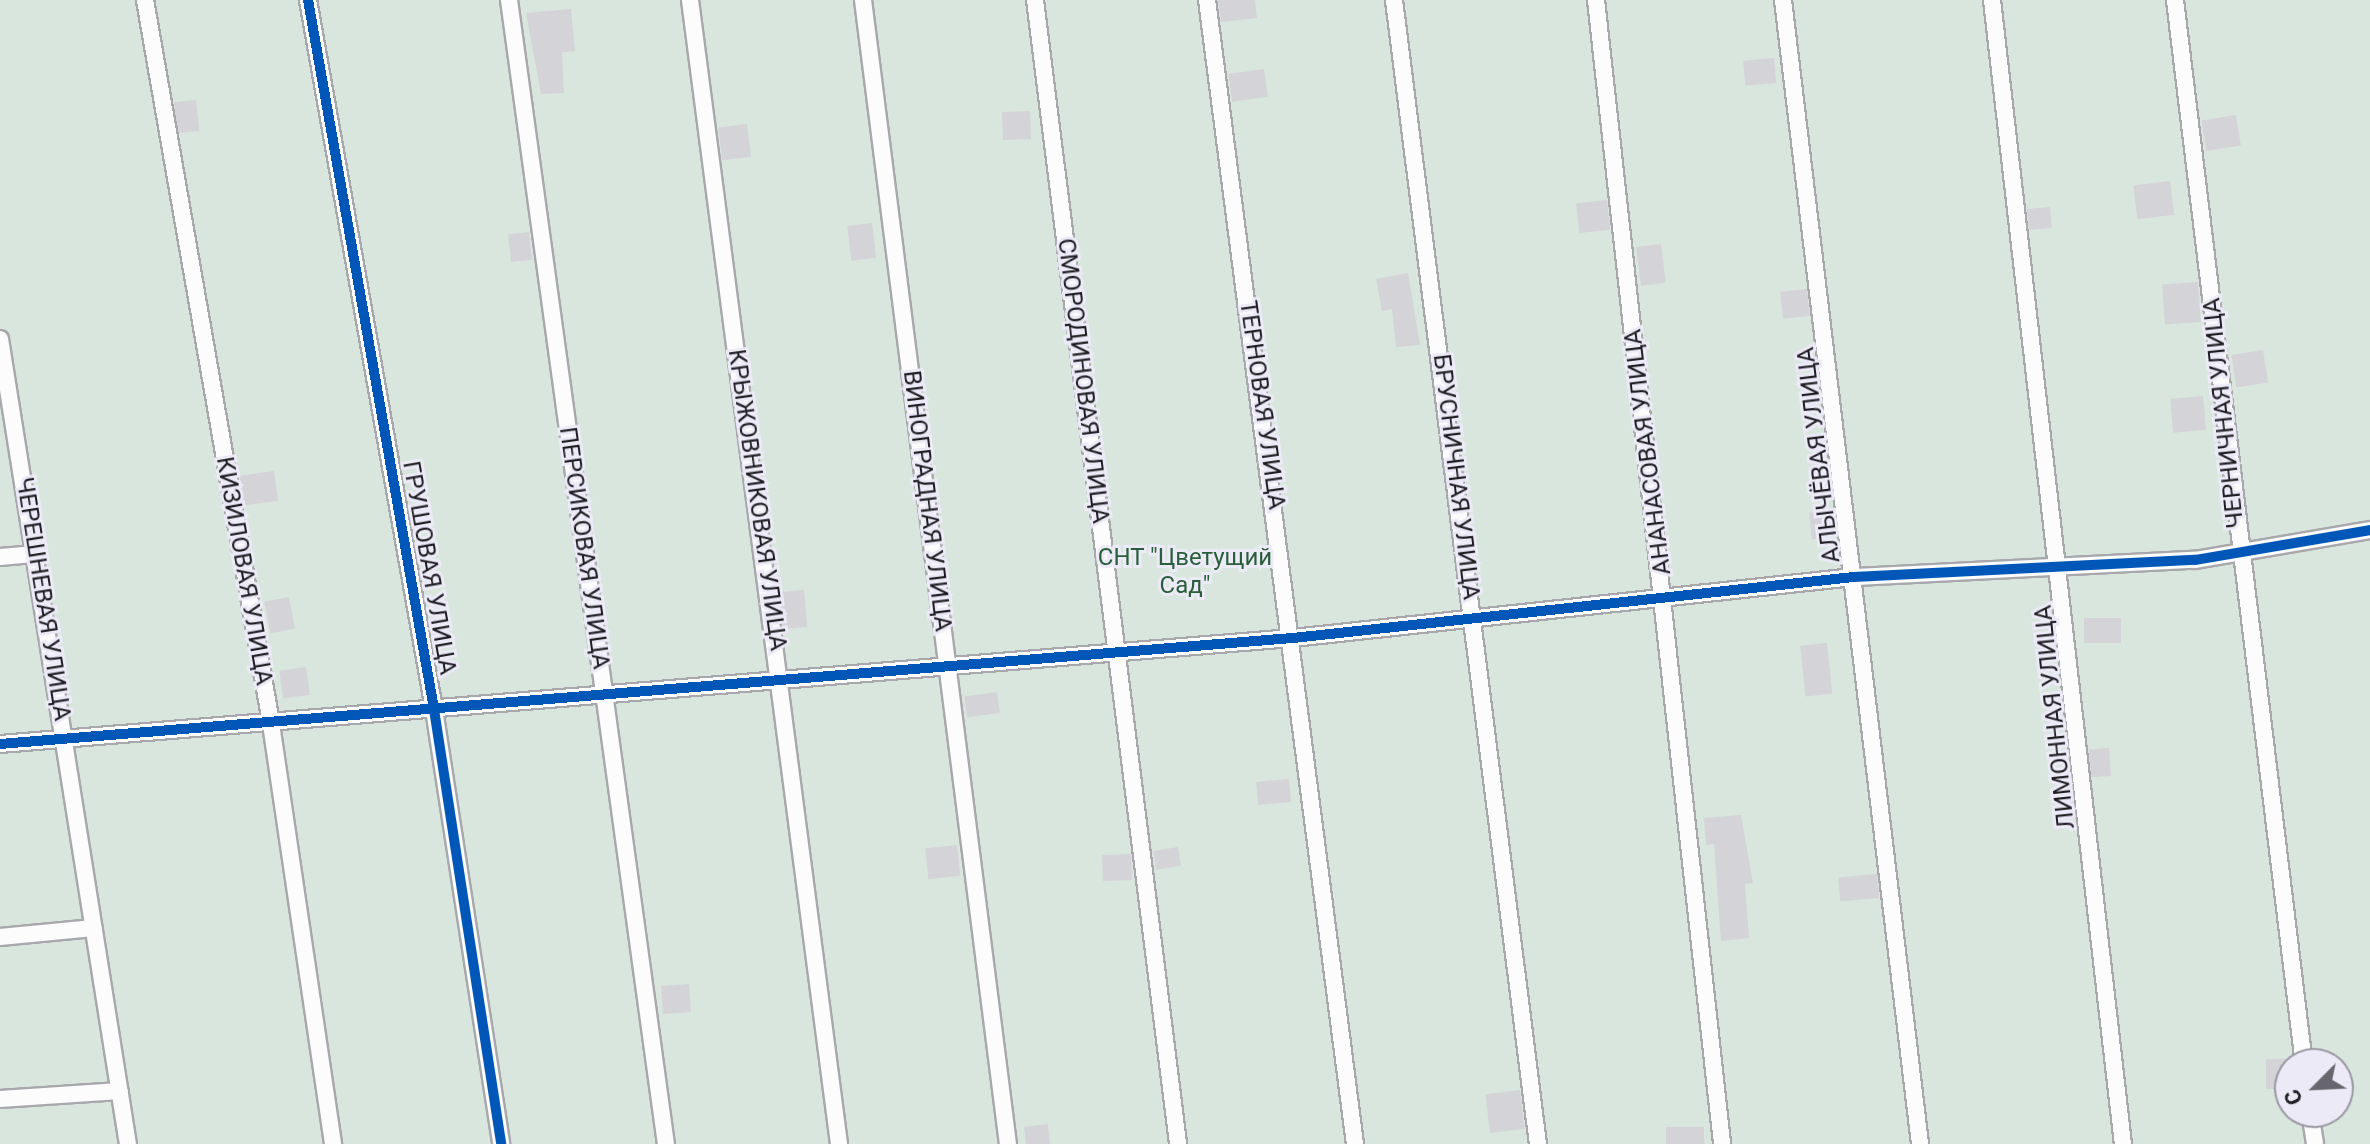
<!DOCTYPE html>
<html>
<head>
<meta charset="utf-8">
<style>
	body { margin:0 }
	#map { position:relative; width:2370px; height:1144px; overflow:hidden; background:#eeedf4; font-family:Roboto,sans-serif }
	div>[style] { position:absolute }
	.green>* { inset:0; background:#d9e6de }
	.building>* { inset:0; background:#d4d3d8; transform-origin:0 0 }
	.roads { filter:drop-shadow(2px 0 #a8a7ac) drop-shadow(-2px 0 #a8a7ac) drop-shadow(0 2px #a8a7ac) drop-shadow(0 -2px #a8a7ac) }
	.minor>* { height:16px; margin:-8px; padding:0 8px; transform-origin:8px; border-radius:8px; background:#fcfcfd }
	.cycleway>* { height:10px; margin:-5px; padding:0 5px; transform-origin:5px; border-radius:5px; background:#0057b8 }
	span { translate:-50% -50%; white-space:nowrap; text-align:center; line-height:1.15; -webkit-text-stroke:6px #eceaf7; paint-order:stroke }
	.street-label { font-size:24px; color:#1e1e22 }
	.park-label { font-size:24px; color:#285e39 }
	.north { position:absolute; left:2274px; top:1048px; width:80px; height:80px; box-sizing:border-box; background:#eceaf7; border:2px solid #9a98a2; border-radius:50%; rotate:246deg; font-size:22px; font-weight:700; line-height:32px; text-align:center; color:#1e1e22 }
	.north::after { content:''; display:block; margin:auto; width:28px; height:36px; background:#67666c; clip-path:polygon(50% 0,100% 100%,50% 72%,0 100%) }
</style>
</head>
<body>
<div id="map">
	<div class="green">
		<div style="clip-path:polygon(evenodd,0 0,2370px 0,2370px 1144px,0 1144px,0 0,2290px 1064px,2338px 1064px,2338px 1112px,2290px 1112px,2290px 1064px)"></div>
	</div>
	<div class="building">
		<div style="clip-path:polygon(1218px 0,1255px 0,1257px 18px,1221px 22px)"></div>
		<div style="clip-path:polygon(571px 9px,575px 51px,562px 52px,564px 93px,541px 94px,526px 13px)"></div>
		<div style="left:1774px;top:58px;width:25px;height:31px;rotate:85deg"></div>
		<div style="left:1264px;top:69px;width:28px;height:36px;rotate:82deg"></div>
		<div style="left:196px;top:100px;width:31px;height:22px;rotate:84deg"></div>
		<div style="left:1030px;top:111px;width:28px;height:28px;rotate:88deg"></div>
		<div style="left:2236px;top:115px;width:31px;height:35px;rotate:81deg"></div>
		<div style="left:747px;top:124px;width:33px;height:29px;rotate:83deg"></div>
		<div style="left:2170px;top:181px;width:34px;height:37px;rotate:83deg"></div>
		<div style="left:1607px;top:200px;width:30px;height:31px;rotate:84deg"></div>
		<div style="left:2050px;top:207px;width:21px;height:23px;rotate:85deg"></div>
		<div style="left:872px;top:223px;width:35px;height:25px;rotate:83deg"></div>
		<div style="left:529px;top:232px;width:28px;height:21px;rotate:84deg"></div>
		<div style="left:1661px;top:244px;width:39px;height:25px;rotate:83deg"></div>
		<div style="clip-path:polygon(1408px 273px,1420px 345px,1396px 347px,1392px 309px,1382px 311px,1376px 279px)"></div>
		<div style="left:2198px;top:282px;width:40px;height:36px;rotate:86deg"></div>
		<div style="left:1807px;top:289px;width:27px;height:27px;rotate:84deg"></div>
		<div style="left:2263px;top:350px;width:33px;height:32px;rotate:81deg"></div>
		<div style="left:2203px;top:396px;width:34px;height:33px;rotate:85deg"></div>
		<div style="left:274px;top:471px;width:30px;height:35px;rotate:82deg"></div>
		<div style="left:1833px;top:510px;width:27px;height:24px;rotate:84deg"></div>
		<div style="left:804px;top:590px;width:37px;height:26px;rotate:85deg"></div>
		<div style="left:289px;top:597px;width:32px;height:25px;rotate:79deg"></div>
		<div style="left:2084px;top:618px;width:37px;height:25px"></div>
		<div style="left:1827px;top:643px;width:51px;height:27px;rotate:84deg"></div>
		<div style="left:306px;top:667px;width:28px;height:27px;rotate:82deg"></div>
		<div style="left:997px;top:692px;width:21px;height:33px;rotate:82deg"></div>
		<div style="left:2109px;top:748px;width:28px;height:20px;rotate:86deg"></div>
		<div style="left:1289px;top:779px;width:23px;height:33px;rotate:85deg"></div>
		<div style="clip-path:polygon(1741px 815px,1753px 883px,1745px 884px,1749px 938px,1721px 941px,1714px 844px,1706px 845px,1704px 818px)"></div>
		<div style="left:957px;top:845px;width:31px;height:32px;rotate:84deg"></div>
		<div style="left:1178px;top:847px;width:19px;height:25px;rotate:81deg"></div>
		<div style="left:1131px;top:854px;width:26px;height:29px;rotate:88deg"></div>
		<div style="left:1877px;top:874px;width:24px;height:39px;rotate:85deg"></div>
		<div style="left:689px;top:984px;width:28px;height:28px;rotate:86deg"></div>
		<div style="left:2290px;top:1059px;width:30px;height:24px;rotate:90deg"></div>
		<div style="left:1520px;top:1090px;width:39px;height:35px;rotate:83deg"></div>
		<div style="clip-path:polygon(1048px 1124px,1050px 1144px,1026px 1144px,1024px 1127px)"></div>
		<div style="left:1704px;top:1127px;width:17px;height:38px;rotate:90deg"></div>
	</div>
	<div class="roads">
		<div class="minor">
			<div style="left:145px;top:0;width:728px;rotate:80.11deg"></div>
			<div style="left:270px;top:717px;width:432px;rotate:81.6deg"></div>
			<div style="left:308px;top:0;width:714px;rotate:79.92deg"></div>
			<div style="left:433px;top:703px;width:446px;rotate:81.2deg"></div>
			<div style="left:509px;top:0;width:1155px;rotate:82.19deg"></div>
			<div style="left:690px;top:0;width:1154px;rotate:82.58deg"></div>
			<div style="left:863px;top:0;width:1153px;rotate:82.78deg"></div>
			<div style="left:1035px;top:0;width:1153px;rotate:82.87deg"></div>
			<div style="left:1207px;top:0;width:1154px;rotate:82.63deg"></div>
			<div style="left:1394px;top:0;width:1153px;rotate:82.83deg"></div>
			<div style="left:1596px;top:0;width:1151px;rotate:83.71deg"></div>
			<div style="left:1783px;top:0;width:1152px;rotate:83.17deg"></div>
			<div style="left:1992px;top:0;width:1151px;rotate:83.47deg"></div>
			<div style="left:2175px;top:0;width:1072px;rotate:83.09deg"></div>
			<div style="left:0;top:339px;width:815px;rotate:80.97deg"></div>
			<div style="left:0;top:557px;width:36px;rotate:-5deg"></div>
			<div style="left:0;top:744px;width:1297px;rotate:-4.69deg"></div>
			<div style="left:1293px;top:638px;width:564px;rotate:-6.21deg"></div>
			<div style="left:1854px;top:577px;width:341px;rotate:-2.9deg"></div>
			<div style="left:2195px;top:560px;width:178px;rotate:-9.7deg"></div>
			<div style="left:0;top:937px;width:94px;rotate:-5.5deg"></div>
			<div style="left:0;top:1099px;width:120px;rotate:-3.8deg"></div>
			<div style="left:2310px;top:1112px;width:32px;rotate:81deg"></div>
		</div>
	</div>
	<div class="cycleway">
		<div style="left:308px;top:0;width:714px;rotate:79.92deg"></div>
		<div style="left:433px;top:703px;width:446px;rotate:81.2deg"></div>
		<div style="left:0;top:744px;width:1297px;rotate:-4.69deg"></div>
		<div style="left:1293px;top:638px;width:564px;rotate:-6.21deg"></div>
		<div style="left:1854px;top:577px;width:341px;rotate:-2.9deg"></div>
		<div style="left:2195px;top:560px;width:178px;rotate:-9.7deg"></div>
	</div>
	<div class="street-label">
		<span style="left:1083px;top:381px;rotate:83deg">СМОРОДИНОВАЯ УЛИЦА</span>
		<span style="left:1262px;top:405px;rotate:82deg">ТЕРНОВАЯ УЛИЦА</span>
		<span style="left:2224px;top:413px;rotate:-96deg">ЧЕРНИЧНАЯ УЛИЦА</span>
		<span style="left:1648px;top:452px;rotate:-97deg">АНАНАСОВАЯ УЛИЦА</span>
		<span style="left:1819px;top:455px;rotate:-97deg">АЛЫЧЁВАЯ УЛИЦА</span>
		<span style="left:1456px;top:477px;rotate:83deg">БРУСНИЧНАЯ УЛИЦА</span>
		<span style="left:757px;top:500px;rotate:82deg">КРЫЖОВНИКОВАЯ УЛИЦА</span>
		<span style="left:927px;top:501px;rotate:83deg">ВИНОГРАДНАЯ УЛИЦА</span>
		<span style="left:584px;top:548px;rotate:82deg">ПЕРСИКОВАЯ УЛИЦА</span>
		<span style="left:429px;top:568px;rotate:80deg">ГРУШОВАЯ УЛИЦА</span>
		<span style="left:244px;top:571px;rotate:80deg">КИЗИЛОВАЯ УЛИЦА</span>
		<span style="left:43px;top:599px;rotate:81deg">ЧЕРЕШНЕВАЯ УЛИЦА</span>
		<span style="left:2055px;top:717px;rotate:-96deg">ЛИМОННАЯ УЛИЦА</span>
	</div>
	<div class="park-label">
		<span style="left:1185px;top:572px">СНТ "Цветущий<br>Сад"</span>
	</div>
	<div class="north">С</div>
</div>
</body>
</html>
